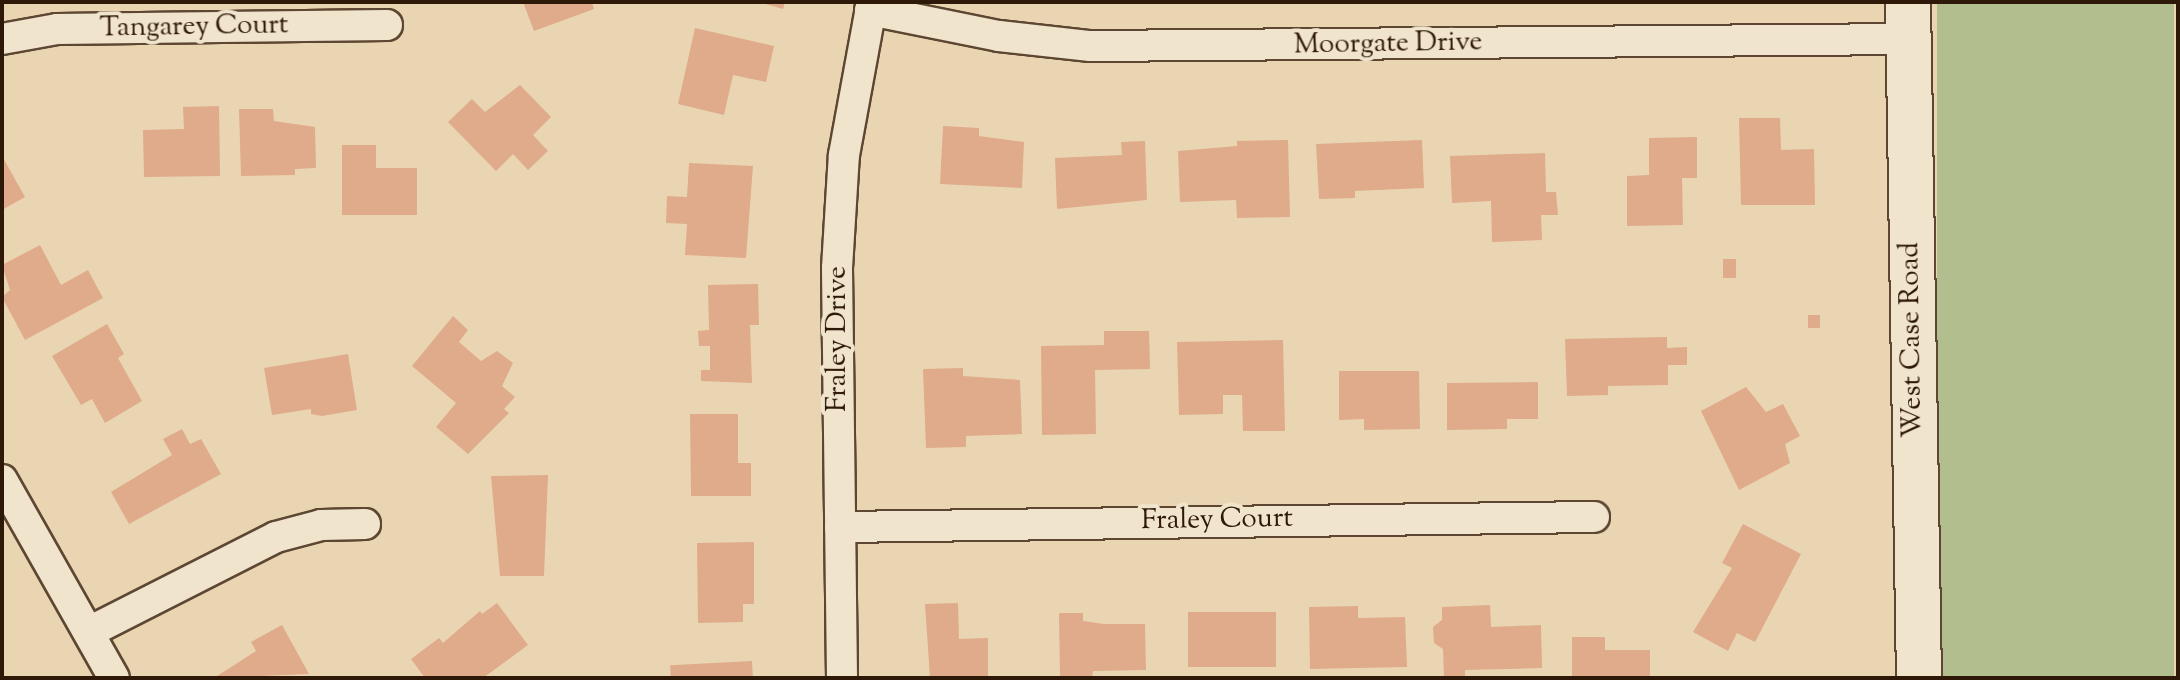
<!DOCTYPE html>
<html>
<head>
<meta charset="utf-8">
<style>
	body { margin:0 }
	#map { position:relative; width:2180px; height:680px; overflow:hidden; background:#ead5b2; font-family:"Sorts Mill Goudy",serif }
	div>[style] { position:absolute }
	.green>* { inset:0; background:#b3be8f; transform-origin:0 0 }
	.building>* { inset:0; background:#dfab8b; transform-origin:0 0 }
	.roads { filter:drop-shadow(2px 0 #5d4732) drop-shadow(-2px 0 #5d4732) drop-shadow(0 2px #5d4732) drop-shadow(0 -2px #5d4732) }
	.street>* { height:30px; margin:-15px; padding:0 15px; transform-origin:15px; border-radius:15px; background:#f1e4cd }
	.secondary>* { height:44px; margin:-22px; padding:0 22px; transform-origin:22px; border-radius:22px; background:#f1e4cd }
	span { translate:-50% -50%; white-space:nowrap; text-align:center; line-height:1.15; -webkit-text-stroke:8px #f1e4cd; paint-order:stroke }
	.street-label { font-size:28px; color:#2e1808 }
	.frame { position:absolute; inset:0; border:4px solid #2e1808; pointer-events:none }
</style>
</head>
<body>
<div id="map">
	<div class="green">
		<div style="left:1937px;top:2px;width:237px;height:676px"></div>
	</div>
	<div class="building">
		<div style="clip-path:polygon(523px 2px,592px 2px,594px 9px,534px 31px)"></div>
		<div style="clip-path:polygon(758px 2px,785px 2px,783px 9px)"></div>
		<div style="clip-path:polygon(695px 28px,774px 46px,766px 82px,733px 75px,724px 115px,678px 104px)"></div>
		<div style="clip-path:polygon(520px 85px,551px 117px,533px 135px,548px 151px,528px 170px,513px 154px,496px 171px,448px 122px,472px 99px,485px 112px)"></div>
		<div style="clip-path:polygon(219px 106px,220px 176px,144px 177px,143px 130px,184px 129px,183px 107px)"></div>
		<div style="clip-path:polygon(239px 109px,273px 109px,274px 121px,315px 127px,316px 168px,295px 169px,295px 175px,241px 176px)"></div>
		<div style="clip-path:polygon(1739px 118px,1780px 118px,1781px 150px,1814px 149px,1815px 205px,1741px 205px)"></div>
		<div style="clip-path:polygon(943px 126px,979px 128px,979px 136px,1024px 142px,1022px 188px,940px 184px)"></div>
		<div style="clip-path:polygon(1697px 137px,1697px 178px,1682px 178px,1683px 225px,1627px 226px,1627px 176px,1649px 175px,1649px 138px)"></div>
		<div style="clip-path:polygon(1288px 140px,1290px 217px,1237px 218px,1236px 200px,1180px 202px,1178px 151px,1237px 146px,1237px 141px)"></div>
		<div style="clip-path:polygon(1422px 140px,1424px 188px,1355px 191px,1355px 198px,1319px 199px,1316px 144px)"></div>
		<div style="clip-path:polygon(1145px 141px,1147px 200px,1057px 209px,1055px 158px,1122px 155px,1121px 142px)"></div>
		<div style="clip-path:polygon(342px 145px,376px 145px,376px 168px,417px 168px,417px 215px,342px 215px)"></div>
		<div style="clip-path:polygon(1545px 153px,1546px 192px,1556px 192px,1558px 215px,1541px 215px,1542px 240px,1492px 242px,1491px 201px,1452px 203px,1450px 156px)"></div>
		<div style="clip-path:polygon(2px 156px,25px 197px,2px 210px)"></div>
		<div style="clip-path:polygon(689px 163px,753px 166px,746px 258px,685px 255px,687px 224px,666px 223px,667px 196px,687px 197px)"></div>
		<div style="clip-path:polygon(40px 245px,61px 285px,88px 270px,103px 298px,25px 340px,2px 297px,10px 290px,2px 265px)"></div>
		<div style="left:1723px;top:259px;width:13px;height:19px"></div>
		<div style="clip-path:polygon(758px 284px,759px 325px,750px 325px,752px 383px,701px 381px,701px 370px,710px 370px,710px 346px,699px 346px,698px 331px,709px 330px,708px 285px)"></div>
		<div style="left:1808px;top:315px;width:12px;height:13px"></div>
		<div style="clip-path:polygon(453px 316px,468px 330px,459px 342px,481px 361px,497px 351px,513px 363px,502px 386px,515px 397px,504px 409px,509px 413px,468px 454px,436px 427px,456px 403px,412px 366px)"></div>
		<div style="clip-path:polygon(107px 324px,124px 354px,118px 358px,142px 401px,105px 423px,92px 399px,81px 405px,52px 356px)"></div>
		<div style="clip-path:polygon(1104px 331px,1149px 331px,1150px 369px,1095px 370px,1096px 434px,1042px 435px,1041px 346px,1104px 345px)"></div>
		<div style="clip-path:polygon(1667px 337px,1667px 348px,1687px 347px,1687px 365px,1668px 365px,1668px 385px,1608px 386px,1608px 395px,1567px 396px,1565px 339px)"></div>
		<div style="clip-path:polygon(1283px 340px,1285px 431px,1243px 431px,1242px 395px,1223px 395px,1223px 414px,1179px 415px,1177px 342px)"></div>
		<div style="clip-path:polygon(348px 354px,357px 410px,322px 416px,311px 414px,311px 409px,272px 415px,264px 368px)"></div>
		<div style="clip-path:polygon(963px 368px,963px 376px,1020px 380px,1022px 434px,966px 436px,966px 447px,926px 448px,923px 369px)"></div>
		<div style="clip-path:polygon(1339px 371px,1419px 371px,1420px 429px,1364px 430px,1364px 419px,1339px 420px)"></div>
		<div style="clip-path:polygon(1538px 382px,1538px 419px,1507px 419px,1507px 429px,1447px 430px,1447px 383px)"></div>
		<div style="clip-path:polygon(1746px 387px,1766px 412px,1783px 404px,1800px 436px,1785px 444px,1790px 463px,1739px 490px,1701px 411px)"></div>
		<div style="clip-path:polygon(690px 414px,738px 414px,738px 463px,751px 463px,751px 496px,691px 496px)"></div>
		<div style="clip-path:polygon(182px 429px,190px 444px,201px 439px,221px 474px,129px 524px,111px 492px,172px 455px,163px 439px)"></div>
		<div style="clip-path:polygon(548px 475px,544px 576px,500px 576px,491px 476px)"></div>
		<div style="clip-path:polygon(1743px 524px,1801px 554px,1755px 642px,1737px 633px,1728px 651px,1693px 632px,1732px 568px,1722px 563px)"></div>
		<div style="clip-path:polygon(754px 542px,754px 604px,743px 604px,743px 622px,698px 623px,697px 543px)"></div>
		<div style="clip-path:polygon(497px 603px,528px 645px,483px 678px,425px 678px,411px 659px,439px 638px,443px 643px,480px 611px,482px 614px)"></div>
		<div style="clip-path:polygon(958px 603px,959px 639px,988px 638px,988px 678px,930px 678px,925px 604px)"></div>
		<div style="clip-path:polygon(1490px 605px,1491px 627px,1541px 625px,1542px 668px,1465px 670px,1465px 678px,1444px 678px,1443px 649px,1434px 643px,1433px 627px,1442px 620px,1442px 607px)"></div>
		<div style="clip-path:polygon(1358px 606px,1358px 618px,1405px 617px,1407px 667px,1310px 669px,1309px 607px)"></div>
		<div style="left:1276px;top:612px;width:55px;height:88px;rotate:90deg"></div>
		<div style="clip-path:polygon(1059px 613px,1083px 613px,1083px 621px,1104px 624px,1145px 624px,1146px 670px,1093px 671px,1092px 678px,1060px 678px)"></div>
		<div style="clip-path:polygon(282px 625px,309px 674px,214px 678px,256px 651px,251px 642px)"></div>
		<div style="clip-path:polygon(1572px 637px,1605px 637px,1605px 650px,1650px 650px,1650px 678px,1572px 678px)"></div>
		<div style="left:752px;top:661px;width:17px;height:82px;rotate:87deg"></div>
	</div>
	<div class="roads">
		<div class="street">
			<div style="left:870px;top:10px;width:132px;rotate:11.4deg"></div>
			<div style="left:999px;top:36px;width:92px;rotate:6.3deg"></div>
			<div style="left:1090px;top:46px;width:818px;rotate:-0.49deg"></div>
			<div style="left:2px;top:39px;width:56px;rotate:-10.3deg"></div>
			<div style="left:57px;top:29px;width:330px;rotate:-0.7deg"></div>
			<div style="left:2px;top:480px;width:227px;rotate:60.5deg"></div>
			<div style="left:840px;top:527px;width:754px;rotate:-0.76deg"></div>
			<div style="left:89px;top:632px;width:210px;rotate:-26.9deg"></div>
			<div style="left:276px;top:537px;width:47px;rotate:-14.9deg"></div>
			<div style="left:321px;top:525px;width:44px;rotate:-1.3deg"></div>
			<div style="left:842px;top:678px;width:410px;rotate:-90.7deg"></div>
			<div style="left:837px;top:268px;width:113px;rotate:-86.5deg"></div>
			<div style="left:844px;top:155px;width:156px;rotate:-79.6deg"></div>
		</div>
		<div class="secondary">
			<div style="left:1908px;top:2px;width:676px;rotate:89.07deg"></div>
		</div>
	</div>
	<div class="street-label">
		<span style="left:194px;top:27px;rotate:-1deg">Tangarey Court</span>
		<span style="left:1388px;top:44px;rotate:-1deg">Moorgate Drive</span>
		<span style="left:838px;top:339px;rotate:-90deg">Fraley Drive</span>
		<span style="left:1912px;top:340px;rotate:-91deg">West Case Road</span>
		<span style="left:1217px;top:520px;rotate:-1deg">Fraley Court</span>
	</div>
	<div class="frame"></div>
</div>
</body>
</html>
